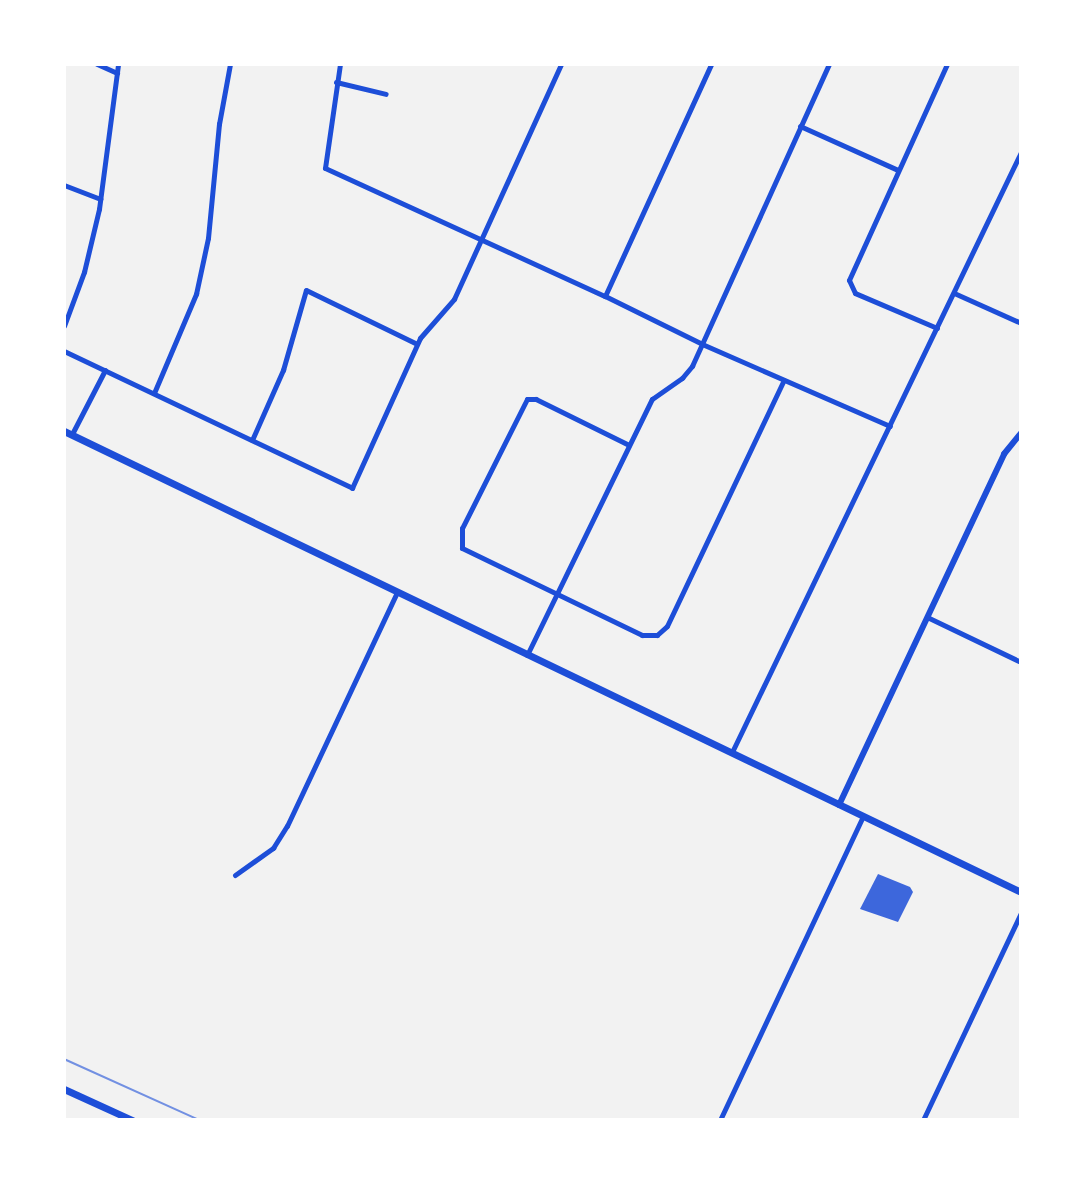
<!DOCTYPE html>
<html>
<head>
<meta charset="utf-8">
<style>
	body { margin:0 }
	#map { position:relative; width:1085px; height:1184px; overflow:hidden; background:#f2f2f2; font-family:"Source Sans 3",sans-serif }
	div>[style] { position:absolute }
	.building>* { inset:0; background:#3d67dc }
	.minor>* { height:5px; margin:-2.5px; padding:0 2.5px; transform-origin:2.5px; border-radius:2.5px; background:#1d4ed8 }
	.tertiary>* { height:6px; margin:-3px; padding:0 3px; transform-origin:3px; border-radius:3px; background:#1d4ed8 }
	.secondary>* { height:7px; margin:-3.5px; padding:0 3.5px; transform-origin:3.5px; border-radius:3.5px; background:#1d4ed8 }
	.rail>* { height:2px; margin:-1px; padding:0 1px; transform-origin:1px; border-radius:1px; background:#7290e2 }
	span { translate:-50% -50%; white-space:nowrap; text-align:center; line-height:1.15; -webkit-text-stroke:8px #fff; paint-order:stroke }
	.frame { position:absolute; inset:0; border:66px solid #fff; pointer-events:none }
</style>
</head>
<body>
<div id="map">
	<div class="building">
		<div style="clip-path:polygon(878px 874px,910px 887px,913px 892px,898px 922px,860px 909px)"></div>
	</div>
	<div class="minor">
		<div style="left:97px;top:64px;width:22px;rotate:24deg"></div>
		<div style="left:340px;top:64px;width:105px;rotate:98.2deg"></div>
		<div style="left:325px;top:168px;width:308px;rotate:24.6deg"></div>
		<div style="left:605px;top:296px;width:108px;rotate:26.3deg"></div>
		<div style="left:702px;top:344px;width:205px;rotate:23.6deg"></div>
		<div style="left:336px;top:82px;width:51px;rotate:13.5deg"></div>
		<div style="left:800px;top:126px;width:107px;rotate:24.2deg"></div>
		<div style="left:64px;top:185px;width:39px;rotate:21deg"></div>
		<div style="left:954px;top:293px;width:73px;rotate:24.1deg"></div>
		<div style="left:605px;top:296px;width:255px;rotate:-65.4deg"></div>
		<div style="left:64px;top:326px;width:58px;rotate:-69.7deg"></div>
		<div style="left:84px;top:272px;width:65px;rotate:-76.6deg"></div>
		<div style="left:99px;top:209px;width:146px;rotate:-82.5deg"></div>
		<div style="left:937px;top:328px;width:89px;rotate:-156.9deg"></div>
		<div style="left:855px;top:293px;width:14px;rotate:-115deg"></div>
		<div style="left:849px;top:280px;width:237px;rotate:-65.6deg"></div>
		<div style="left:64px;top:351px;width:319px;rotate:25.4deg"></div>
		<div style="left:352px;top:488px;width:165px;rotate:-65.6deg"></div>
		<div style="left:420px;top:338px;width:52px;rotate:-48.9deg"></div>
		<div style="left:454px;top:299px;width:258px;rotate:-65.5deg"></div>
		<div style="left:154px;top:393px;width:108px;rotate:-67deg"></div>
		<div style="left:196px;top:294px;width:57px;rotate:-77.9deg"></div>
		<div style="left:208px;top:238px;width:115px;rotate:-84.5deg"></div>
		<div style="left:219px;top:124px;width:61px;rotate:-79.6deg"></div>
		<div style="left:72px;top:434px;width:72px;rotate:-62.7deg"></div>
		<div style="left:252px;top:440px;width:77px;rotate:-66.1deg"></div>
		<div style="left:283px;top:370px;width:83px;rotate:-74deg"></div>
		<div style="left:306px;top:290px;width:123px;rotate:25.9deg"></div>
		<div style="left:629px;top:445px;width:104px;rotate:-153.7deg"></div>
		<div style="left:536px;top:399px;width:9px;rotate:180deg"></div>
		<div style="left:527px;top:399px;width:144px;rotate:116.7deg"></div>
		<div style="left:462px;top:528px;width:20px;rotate:90deg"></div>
		<div style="left:462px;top:548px;width:200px;rotate:25.8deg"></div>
		<div style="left:642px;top:635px;width:15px"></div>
		<div style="left:657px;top:635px;width:13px;rotate:-42deg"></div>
		<div style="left:667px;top:626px;width:272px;rotate:-64.6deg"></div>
		<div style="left:927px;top:617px;width:104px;rotate:25.6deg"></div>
		<div style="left:527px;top:655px;width:285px;rotate:-64deg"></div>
		<div style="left:652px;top:399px;width:37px;rotate:-35deg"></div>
		<div style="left:682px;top:378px;width:16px;rotate:-50deg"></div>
		<div style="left:692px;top:366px;width:332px;rotate:-65.6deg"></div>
		<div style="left:732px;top:752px;width:666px;rotate:-64.28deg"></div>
		<div style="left:235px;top:875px;width:47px;rotate:-35.4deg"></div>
		<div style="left:273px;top:848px;width:26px;rotate:-58deg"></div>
		<div style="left:287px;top:826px;width:259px;rotate:-64.8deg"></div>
		<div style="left:720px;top:1120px;width:336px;rotate:-64.8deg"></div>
		<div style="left:923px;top:1120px;width:229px;rotate:-64.7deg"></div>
	</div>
	<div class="tertiary">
		<div style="left:839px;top:805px;width:388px;rotate:-64.8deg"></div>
		<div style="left:1004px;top:454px;width:27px;rotate:-51deg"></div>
	</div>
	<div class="secondary">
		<div style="left:64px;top:431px;width:1062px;rotate:25.72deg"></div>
		<div style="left:64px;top:1089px;width:75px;rotate:24.5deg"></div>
	</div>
	<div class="rail">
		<div style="left:64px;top:1059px;width:148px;rotate:24.3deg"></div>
	</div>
	<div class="frame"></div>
</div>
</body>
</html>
